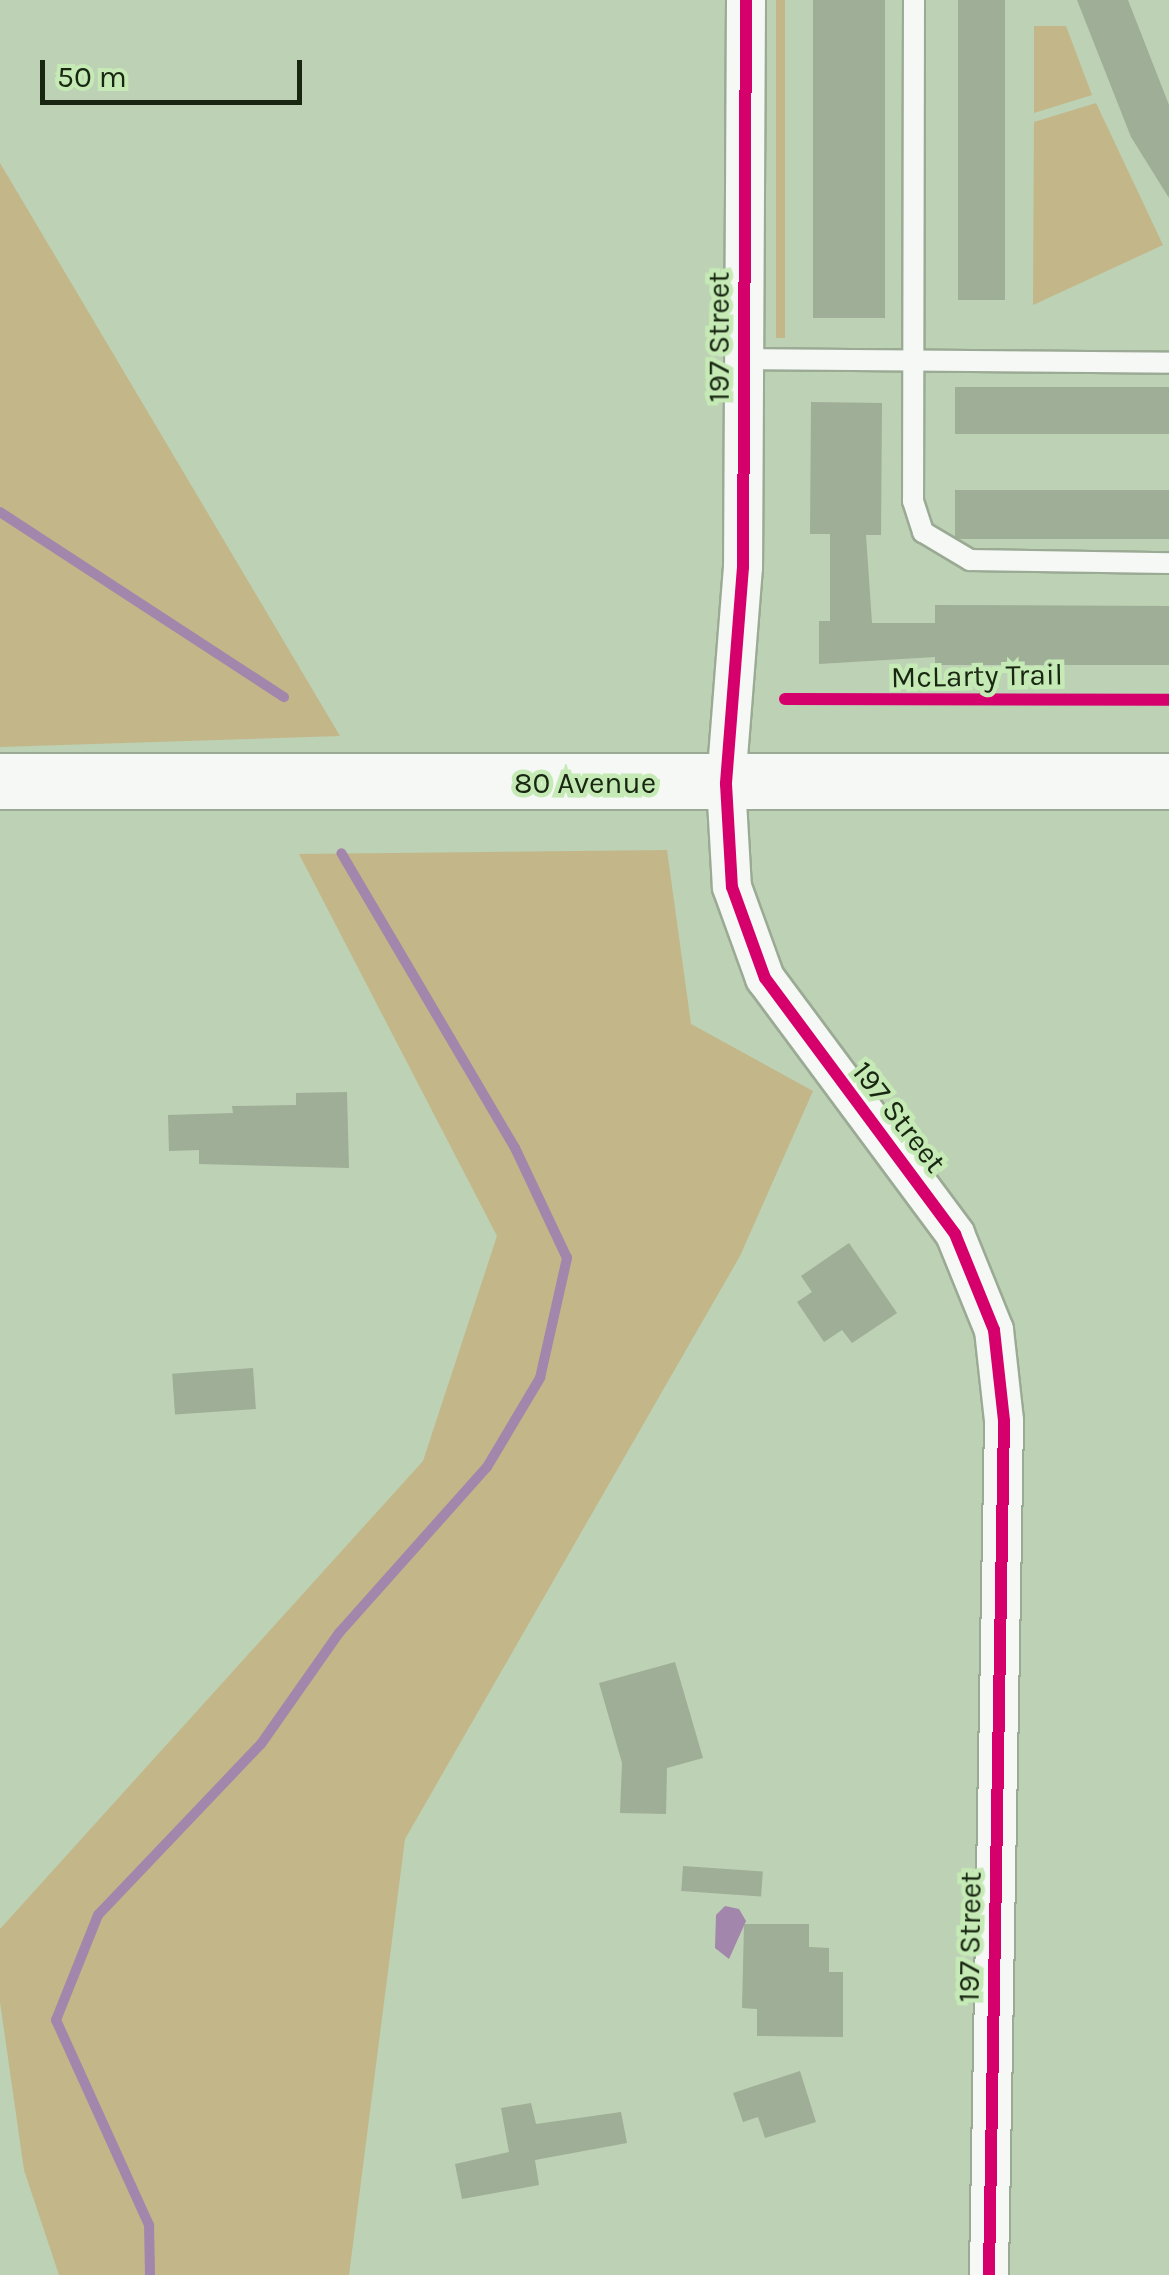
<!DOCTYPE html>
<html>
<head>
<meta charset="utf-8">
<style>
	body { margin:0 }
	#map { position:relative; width:1169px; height:2275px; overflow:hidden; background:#bdd1b4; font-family:Karla,sans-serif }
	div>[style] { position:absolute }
	.green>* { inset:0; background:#c3b689; transform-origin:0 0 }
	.water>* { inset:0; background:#a286ac }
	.stream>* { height:10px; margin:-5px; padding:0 5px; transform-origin:5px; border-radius:5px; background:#a286ac }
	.building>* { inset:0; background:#9fae97; transform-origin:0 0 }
	.roads { filter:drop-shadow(2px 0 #9aaa94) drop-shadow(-2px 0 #9aaa94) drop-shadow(0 2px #9aaa94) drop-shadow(0 -2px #9aaa94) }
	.lane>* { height:20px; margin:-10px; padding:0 10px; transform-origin:10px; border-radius:10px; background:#f5f8f4 }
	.street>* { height:38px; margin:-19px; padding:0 19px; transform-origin:19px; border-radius:19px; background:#f5f8f4 }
	.secondary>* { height:55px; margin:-27.5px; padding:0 27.5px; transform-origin:27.5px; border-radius:27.5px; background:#f5f8f4 }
	.cycleway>* { height:12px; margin:-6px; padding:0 6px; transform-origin:6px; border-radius:6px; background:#d6006c }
	span { translate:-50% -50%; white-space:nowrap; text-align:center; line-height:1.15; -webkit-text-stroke:9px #c5eab5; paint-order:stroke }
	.street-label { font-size:30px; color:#182612 }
	.scale { position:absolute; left:40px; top:60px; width:262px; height:45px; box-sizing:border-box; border:5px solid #182612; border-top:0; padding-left:12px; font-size:30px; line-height:35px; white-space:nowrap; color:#182612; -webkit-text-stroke:8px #c5eab5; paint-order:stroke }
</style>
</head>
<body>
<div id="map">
	<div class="green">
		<div style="left:776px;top:0;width:9px;height:338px"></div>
		<div style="clip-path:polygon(1034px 26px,1066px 26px,1092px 95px,1034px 113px)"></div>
		<div style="clip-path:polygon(1096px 103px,1163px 245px,1033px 305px,1034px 122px)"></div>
		<div style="clip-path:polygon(0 163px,340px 736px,0 747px)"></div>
		<div style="clip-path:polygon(667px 850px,691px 1024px,813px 1091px,740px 1256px,405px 1839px,349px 2275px,59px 2275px,24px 2170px,0 2002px,0 1929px,423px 1461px,497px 1236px,299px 854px)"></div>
	</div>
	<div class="water">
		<div style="clip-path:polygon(725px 1906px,739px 1909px,746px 1921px,729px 1959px,715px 1948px,716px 1915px)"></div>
	</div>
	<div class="stream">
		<div style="left:0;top:512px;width:339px;rotate:33.1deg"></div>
		<div style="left:150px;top:2275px;width:50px;rotate:-91.1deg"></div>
		<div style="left:149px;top:2225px;width:225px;rotate:-114.4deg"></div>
		<div style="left:56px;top:2020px;width:113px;rotate:-68.2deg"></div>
		<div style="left:98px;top:1915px;width:236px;rotate:-46.4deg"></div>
		<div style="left:261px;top:1744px;width:136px;rotate:-54.9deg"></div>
		<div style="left:339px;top:1633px;width:222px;rotate:-48.3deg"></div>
		<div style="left:487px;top:1467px;width:104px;rotate:-59.2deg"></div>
		<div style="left:540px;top:1378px;width:123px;rotate:-77.3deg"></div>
		<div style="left:567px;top:1258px;width:122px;rotate:-115.3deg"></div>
		<div style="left:515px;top:1148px;width:342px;rotate:-120.5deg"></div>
	</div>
	<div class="building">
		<div style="left:813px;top:0;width:72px;height:318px"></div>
		<div style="left:958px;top:0;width:47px;height:300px"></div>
		<div style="clip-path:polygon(1077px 0,1128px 0,1169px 105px,1169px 198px,1131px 137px)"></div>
		<div style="left:955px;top:387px;width:214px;height:47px"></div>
		<div style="clip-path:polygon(811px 402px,882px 403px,881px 535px,866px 535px,872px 623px,935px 623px,935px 605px,1169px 606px,1169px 665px,935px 665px,935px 657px,819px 664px,819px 621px,830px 621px,830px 534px,810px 534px)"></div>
		<div style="left:955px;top:490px;width:214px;height:49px"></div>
		<div style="clip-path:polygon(347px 1092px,349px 1168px,199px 1164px,199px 1150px,169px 1151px,168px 1115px,233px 1113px,232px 1106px,296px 1105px,296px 1093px)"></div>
		<div style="clip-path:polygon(849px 1243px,897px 1313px,852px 1343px,842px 1330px,824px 1342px,797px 1302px,812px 1292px,801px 1276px)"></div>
		<div style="left:253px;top:1368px;width:41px;height:81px;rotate:86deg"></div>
		<div style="clip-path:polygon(675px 1662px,703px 1758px,667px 1768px,666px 1814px,620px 1813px,622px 1763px,599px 1683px)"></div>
		<div style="left:683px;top:1866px;width:80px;height:25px;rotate:4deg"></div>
		<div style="clip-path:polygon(744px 1924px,809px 1924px,809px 1947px,829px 1948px,829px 1972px,843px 1972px,843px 2037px,757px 2036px,757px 2009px,742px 2008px)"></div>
		<div style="clip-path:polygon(800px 2071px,816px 2122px,765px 2138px,758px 2117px,743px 2122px,733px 2093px)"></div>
		<div style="clip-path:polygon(531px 2103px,536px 2124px,621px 2112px,627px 2143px,535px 2160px,539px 2185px,462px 2199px,455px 2164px,509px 2152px,501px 2108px)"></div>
	</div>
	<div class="roads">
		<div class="lane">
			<div style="left:914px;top:0;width:501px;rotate:90.11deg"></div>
			<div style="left:913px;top:501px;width:33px;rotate:72deg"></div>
			<div style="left:923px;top:532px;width:55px;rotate:30.8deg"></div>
			<div style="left:970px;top:560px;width:199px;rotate:0.9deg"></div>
			<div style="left:744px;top:359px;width:425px;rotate:0.5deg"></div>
		</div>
		<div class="street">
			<div style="left:746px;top:0;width:567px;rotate:90.3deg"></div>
			<div style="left:743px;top:567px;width:218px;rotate:94.5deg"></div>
			<div style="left:726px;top:784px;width:103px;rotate:86.7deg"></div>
			<div style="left:732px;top:887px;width:97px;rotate:70.1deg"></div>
			<div style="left:765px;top:978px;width:319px;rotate:53.4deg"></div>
			<div style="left:955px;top:1234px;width:104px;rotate:67.9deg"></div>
			<div style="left:994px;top:1330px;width:92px;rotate:83.7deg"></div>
			<div style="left:1004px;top:1421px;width:854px;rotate:91.01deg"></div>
		</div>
		<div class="secondary">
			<div style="left:0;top:781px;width:1169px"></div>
		</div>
	</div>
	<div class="cycleway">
		<div style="left:746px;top:0;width:567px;rotate:90.3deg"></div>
		<div style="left:743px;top:567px;width:218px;rotate:94.5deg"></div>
		<div style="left:726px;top:784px;width:103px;rotate:86.7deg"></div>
		<div style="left:732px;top:887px;width:97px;rotate:70.1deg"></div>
		<div style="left:765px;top:978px;width:319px;rotate:53.4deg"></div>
		<div style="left:955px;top:1234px;width:104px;rotate:67.9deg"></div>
		<div style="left:994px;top:1330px;width:92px;rotate:83.7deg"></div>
		<div style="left:1004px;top:1421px;width:854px;rotate:91.01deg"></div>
		<div style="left:785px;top:699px;width:384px;rotate:0.1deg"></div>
	</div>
	<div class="street-label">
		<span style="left:719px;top:337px;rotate:-90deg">197 Street</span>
		<span style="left:977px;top:676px;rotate:-1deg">McLarty Trail</span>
		<span style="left:585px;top:783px">80 Avenue</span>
		<span style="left:899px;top:1117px;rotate:52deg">197 Street</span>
		<span style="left:970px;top:1937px;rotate:-89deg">197 Street</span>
	</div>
	<div class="scale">50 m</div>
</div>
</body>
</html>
